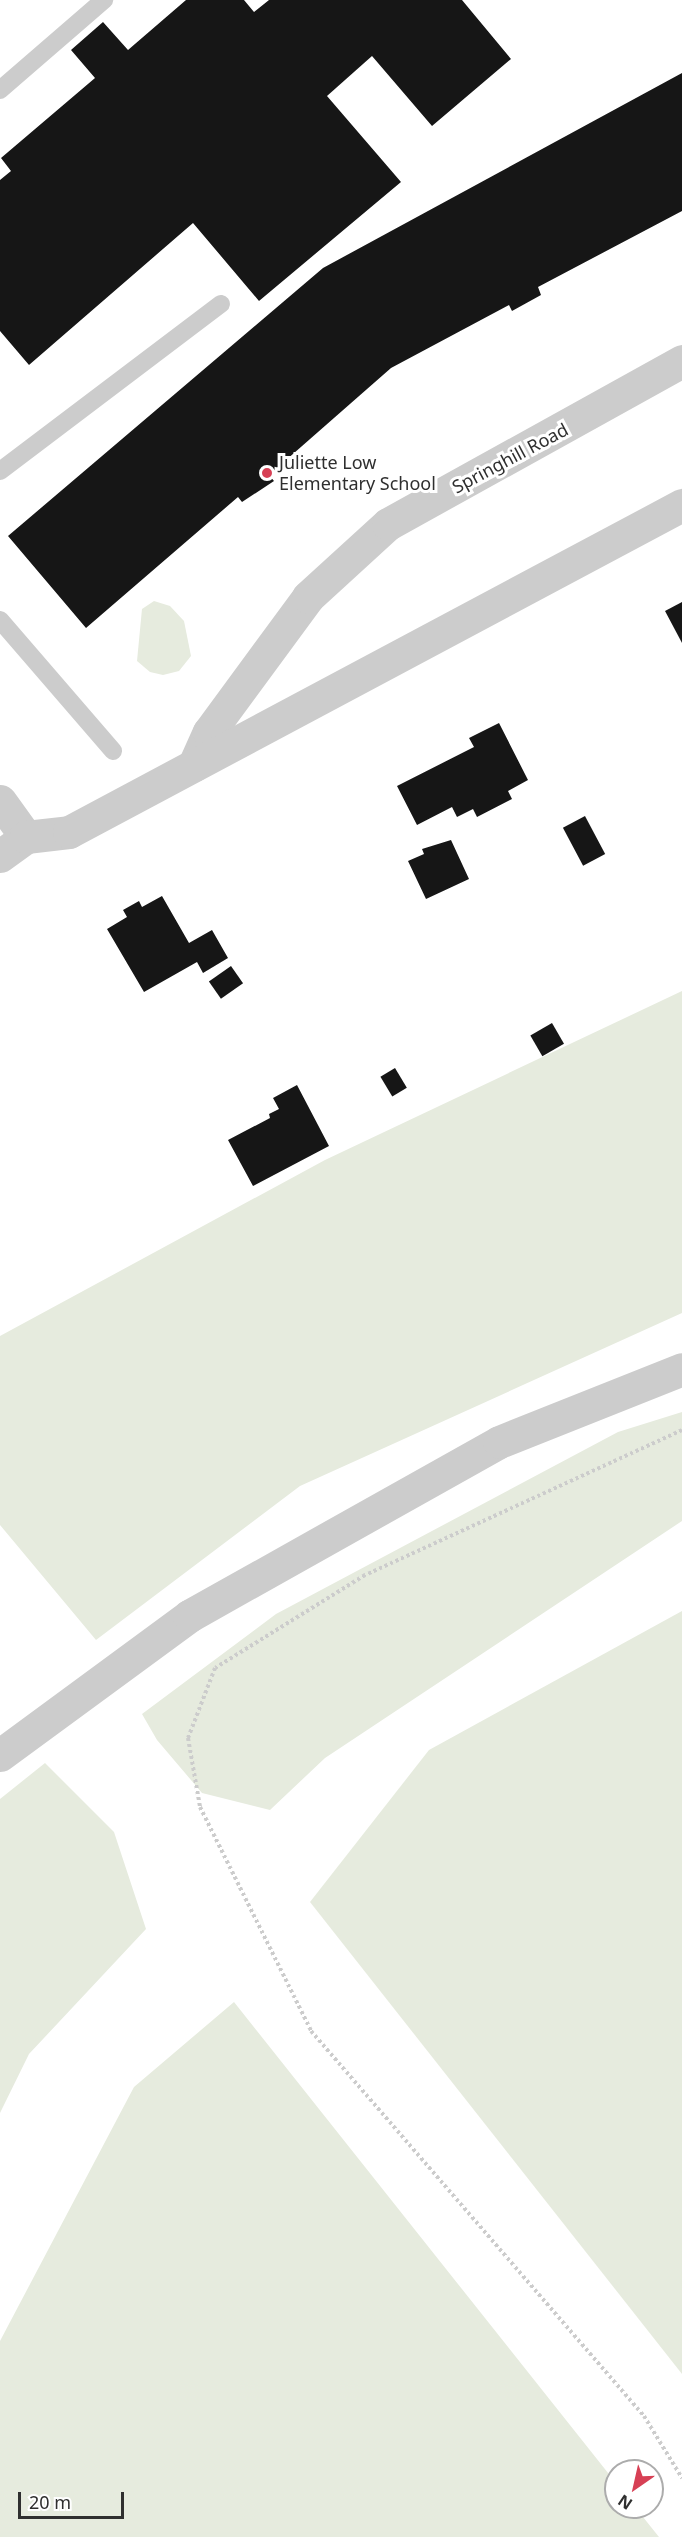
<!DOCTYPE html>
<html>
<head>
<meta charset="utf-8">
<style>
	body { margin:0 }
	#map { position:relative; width:682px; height:2537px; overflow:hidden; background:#fff; font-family:"Noto Sans",sans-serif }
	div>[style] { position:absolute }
	.green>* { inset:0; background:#e6ebde }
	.building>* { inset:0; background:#161616; transform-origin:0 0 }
	.path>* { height:4px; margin-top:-2px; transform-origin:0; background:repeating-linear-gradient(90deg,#ccc 0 3px,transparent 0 6px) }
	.service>* { height:18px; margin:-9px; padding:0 9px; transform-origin:9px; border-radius:9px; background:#ccc }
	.minor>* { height:33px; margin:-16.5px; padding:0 16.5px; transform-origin:16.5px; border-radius:16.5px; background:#ccc }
	.dots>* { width:16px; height:16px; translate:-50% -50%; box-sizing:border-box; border:3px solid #fff; border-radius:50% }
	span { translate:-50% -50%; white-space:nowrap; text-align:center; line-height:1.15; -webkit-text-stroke:6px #fff; paint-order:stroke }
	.street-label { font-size:18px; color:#2f2f2f }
	.poi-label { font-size:18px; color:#2f2f2f }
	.left { translate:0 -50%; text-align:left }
	.north { position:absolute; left:604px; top:2459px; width:60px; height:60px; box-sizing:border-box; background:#fff; border:2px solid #acacac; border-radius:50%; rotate:214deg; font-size:16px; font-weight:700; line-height:24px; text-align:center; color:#2f2f2f }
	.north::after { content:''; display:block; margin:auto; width:21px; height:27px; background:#d74055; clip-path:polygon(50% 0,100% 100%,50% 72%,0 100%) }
	.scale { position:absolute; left:18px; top:2492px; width:106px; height:27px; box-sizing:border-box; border:3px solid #2f2f2f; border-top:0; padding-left:8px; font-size:18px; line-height:21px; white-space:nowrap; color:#2f2f2f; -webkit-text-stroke:4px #fff; paint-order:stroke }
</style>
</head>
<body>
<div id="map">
	<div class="green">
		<div style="clip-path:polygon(154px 601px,170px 606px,184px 621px,191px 656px,179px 671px,163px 675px,150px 672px,137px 661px,142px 609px)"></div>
		<div style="clip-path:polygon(682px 991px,682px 1313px,300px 1486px,96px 1640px,0 1525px,0 1336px,325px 1160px)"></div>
		<div style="clip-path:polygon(682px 1412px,682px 1521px,325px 1758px,270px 1810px,202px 1793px,157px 1740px,142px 1714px,276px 1614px,618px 1432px)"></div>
		<div style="clip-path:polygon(682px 1611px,682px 2374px,310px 1902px,429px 1750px)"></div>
		<div style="clip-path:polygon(45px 1763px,114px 1832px,146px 1929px,29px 2054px,0 2113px,0 1799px)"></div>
		<div style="clip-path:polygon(234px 2002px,616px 2483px,616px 2507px,635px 2507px,659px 2537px,0 2537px,0 2341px,134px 2087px)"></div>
	</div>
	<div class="building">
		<div style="clip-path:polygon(186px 0,244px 0,254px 12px,269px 0,462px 0,511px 59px,432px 126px,372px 56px,327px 96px,401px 182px,259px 301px,193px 223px,29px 365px,0 331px,0 180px,11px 171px,1px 158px,95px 78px,71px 50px,103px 22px,128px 50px)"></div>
		<div style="clip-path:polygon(682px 73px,682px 211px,538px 287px,541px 295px,512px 311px,509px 305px,391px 368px,269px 475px,274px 481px,242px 502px,238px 497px,86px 628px,8px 536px,323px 268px)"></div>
		<div style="clip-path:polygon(682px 602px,682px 643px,665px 611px)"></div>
		<div style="clip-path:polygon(499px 723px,528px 780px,508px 791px,512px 799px,477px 817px,473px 809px,457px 817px,452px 807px,417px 825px,397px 786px,474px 747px,469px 738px)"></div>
		<div style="left:585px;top:816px;width:43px;height:25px;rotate:62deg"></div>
		<div style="clip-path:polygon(451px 840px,469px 879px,426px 899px,408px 861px,424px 854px,422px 849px)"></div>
		<div style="clip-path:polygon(162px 896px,189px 943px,212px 930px,228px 958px,203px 973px,197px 962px,144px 992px,107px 929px,127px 917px,123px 910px,139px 901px,142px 907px)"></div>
		<div style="left:231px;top:966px;width:21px;height:27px;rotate:55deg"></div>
		<div style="left:552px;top:1023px;width:24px;height:25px;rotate:60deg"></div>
		<div style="left:395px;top:1068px;width:23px;height:17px;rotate:59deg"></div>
		<div style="clip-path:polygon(297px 1085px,329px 1146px,253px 1186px,228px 1140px,270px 1118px,269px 1114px,279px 1109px,273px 1098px)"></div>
	</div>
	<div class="path">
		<div style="left:682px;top:1430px;width:349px;rotate:155.4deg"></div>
		<div style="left:365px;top:1575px;width:176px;rotate:148.2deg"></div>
		<div style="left:215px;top:1668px;width:75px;rotate:111.1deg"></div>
		<div style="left:188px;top:1738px;width:70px;rotate:80.1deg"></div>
		<div style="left:200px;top:1807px;width:250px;rotate:63.6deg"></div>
		<div style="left:311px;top:2031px;width:509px;rotate:49.14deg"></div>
		<div style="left:644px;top:2416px;width:73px;rotate:58.5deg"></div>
	</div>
	<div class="service">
		<div style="left:0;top:90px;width:138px;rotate:-40.9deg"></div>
		<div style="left:0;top:471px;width:277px;rotate:-37.1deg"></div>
		<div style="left:0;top:620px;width:173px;rotate:49.2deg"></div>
	</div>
	<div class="minor">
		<div style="left:194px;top:765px;width:36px;rotate:-66deg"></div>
		<div style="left:209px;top:732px;width:167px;rotate:-53.7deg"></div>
		<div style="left:308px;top:597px;width:108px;rotate:-42.4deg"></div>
		<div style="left:388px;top:524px;width:336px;rotate:-29deg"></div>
		<div style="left:0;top:801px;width:44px;rotate:54.2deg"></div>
		<div style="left:0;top:856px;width:32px;rotate:-36deg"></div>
		<div style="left:26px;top:837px;width:43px;rotate:-6.6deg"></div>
		<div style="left:69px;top:832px;width:695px;rotate:-28.08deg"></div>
		<div style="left:0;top:1755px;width:235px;rotate:-36.3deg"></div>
		<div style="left:189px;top:1616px;width:355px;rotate:-29.3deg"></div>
		<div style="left:499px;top:1442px;width:197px;rotate:-21.7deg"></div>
	</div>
	<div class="dots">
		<div style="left:267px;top:473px;background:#d74055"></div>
	</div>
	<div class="street-label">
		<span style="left:510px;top:458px;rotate:-28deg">Springhill Road</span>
	</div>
	<div class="poi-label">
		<span class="left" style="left:279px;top:473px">Juliette Low<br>Elementary School</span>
	</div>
	<div class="north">N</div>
	<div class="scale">20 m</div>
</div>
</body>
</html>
